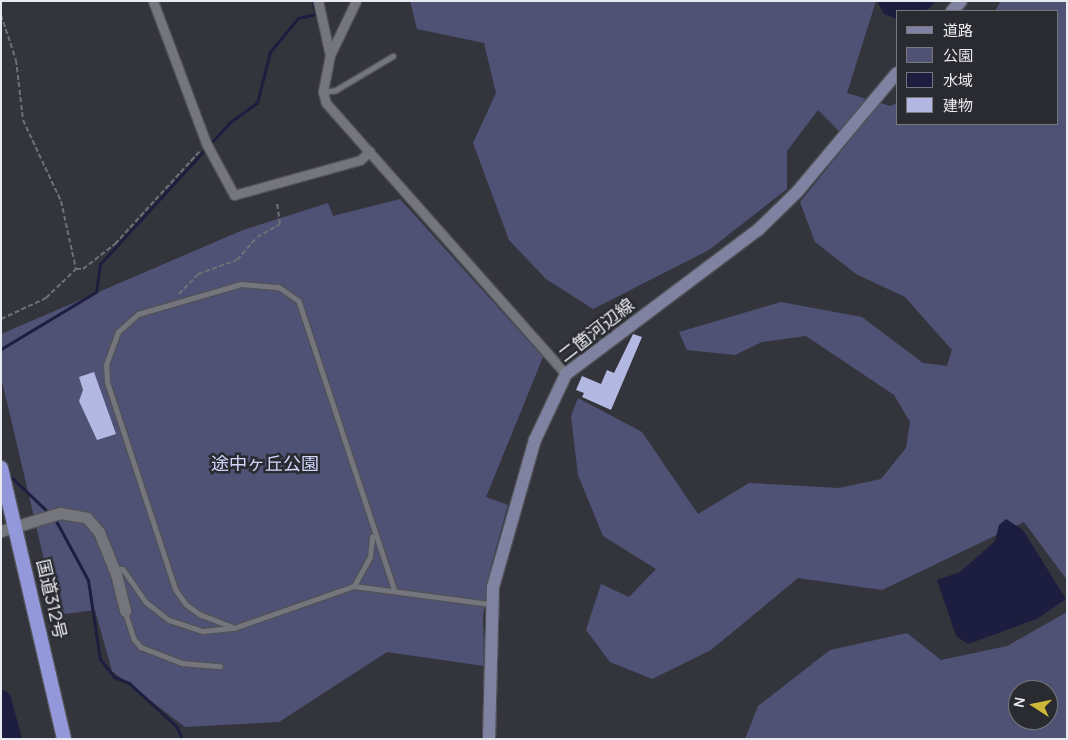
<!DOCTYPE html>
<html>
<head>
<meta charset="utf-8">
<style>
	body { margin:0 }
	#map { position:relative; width:1068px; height:740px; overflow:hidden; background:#34353c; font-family:Manrope,"Noto Sans JP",sans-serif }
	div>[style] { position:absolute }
	.green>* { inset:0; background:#4f5275 }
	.water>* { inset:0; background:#1d1e3f }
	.stream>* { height:3px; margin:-1.5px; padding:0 1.5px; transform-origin:1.5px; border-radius:1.5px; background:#1d1e3f }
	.river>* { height:19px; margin:-9.5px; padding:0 9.5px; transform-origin:9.5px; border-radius:9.5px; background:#1d1e3f }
	.building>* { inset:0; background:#b3b8e3 }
	.path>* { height:2px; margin-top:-1px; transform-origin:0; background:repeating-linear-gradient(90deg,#6f7076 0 5px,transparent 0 7.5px) }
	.roads { filter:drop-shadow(1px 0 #515258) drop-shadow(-1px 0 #515258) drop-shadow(0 1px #515258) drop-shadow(0 -1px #515258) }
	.service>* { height:4.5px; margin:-2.25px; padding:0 2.25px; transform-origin:2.25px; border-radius:2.25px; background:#74757d }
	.minor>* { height:9px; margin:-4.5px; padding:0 4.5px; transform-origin:4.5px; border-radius:4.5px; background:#74757d }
	.tertiary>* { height:11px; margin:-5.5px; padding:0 5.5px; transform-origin:5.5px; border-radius:5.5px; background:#74757d }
	.secondary>* { height:12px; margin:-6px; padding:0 6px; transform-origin:6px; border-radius:6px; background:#7f82a0 }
	.trunk>* { height:14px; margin:-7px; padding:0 7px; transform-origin:7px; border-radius:7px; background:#9298d9 }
	span { translate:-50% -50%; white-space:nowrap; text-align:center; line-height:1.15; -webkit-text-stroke:5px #2a2b31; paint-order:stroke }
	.street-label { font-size:18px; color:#eaebf0 }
	.park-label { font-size:18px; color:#d0d5fc }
	.frame { position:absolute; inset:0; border:2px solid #eaebf0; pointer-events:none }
	.legend { position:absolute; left:896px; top:10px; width:162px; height:115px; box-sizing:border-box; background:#2a2b31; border:1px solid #77787d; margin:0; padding:6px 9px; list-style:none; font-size:15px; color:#eaebf0 }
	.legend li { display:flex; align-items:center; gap:10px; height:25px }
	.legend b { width:25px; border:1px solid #77787d }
	.north { position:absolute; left:1008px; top:680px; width:50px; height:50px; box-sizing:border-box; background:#2a2b31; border:1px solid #77787d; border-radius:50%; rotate:281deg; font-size:14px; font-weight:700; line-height:20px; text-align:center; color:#eaebf0 }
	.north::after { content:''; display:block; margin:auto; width:18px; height:22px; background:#ceb837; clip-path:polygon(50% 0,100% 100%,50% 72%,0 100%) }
</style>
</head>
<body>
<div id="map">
	<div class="green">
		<div style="clip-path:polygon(410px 1px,876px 1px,847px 93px,890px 106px,897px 103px,897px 124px,1057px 124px,1057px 11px,995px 11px,1001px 1px,1067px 1px,1067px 580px,1024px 522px,882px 590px,798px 578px,711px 650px,652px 679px,610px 662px,586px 630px,601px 584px,629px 597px,656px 569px,603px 536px,578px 475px,571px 416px,578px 398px,642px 432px,698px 514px,749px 483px,839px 488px,881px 479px,906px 448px,910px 422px,894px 395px,806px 336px,762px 342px,735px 355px,687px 350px,679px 332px,781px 302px,862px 317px,923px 363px,947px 366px,952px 350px,905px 297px,856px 274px,815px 242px,800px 202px,849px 141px,818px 110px,787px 151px,787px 189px,709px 250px,593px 309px,546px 279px,509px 240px,473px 143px,496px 93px,484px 43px,417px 29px)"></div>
		<div style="clip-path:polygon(400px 199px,543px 357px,486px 497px,508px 505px,491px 566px,483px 616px,484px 666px,387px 652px,279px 722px,185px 727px,112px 671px,95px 610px,57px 615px,1px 377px,1px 334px,243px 230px,328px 203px,333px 216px)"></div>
		<div style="clip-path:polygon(evenodd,1067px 612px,1067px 739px,745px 739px,758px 706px,830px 650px,907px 633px,941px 660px,1007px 646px,1067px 612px,1018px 690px,1048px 690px,1048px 720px,1018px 720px,1018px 690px)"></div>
	</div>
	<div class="water">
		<div style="clip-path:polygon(877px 1px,937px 1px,926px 11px,897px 11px,897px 19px,884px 14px)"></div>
		<div style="clip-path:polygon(1006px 519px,1023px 530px,1066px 599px,1037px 619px,968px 644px,956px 636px,937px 580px,960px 572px,995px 541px,999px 525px)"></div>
	</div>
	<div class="stream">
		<div style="left:1px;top:349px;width:111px;rotate:-31deg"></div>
		<div style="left:96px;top:292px;width:28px;rotate:-82deg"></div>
		<div style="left:100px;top:264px;width:191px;rotate:-47.5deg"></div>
		<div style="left:229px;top:123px;width:34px;rotate:-36deg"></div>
		<div style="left:257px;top:103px;width:53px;rotate:-75.7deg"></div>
		<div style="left:270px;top:52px;width:44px;rotate:-50.5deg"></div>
		<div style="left:298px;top:18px;width:18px;rotate:-13deg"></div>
		<div style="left:316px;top:14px;width:14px;rotate:-107deg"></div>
		<div style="left:8px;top:474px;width:57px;rotate:43.6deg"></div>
		<div style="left:55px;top:519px;width:69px;rotate:61.6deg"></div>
		<div style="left:88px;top:580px;width:80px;rotate:81.4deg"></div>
		<div style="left:100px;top:659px;width:23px;rotate:52deg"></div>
		<div style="left:114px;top:677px;width:16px;rotate:22deg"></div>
		<div style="left:129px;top:683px;width:65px;rotate:42.5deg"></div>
		<div style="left:177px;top:727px;width:13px;rotate:67deg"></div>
	</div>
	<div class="river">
		<div style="left:1px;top:699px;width:41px;rotate:74.6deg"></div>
	</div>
	<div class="building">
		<div style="clip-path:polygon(633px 334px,642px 337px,611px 410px,582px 397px,584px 393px,576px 390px,582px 376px,601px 384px,607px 370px,614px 373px)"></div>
		<div style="clip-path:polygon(94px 372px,116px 434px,97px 440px,79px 401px,83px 390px,79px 377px)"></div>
	</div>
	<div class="path">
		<div style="left:1px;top:15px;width:47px;rotate:71.6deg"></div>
		<div style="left:16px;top:60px;width:60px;rotate:83.3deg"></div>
		<div style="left:23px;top:120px;width:89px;rotate:64.9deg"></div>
		<div style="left:61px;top:201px;width:70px;rotate:77.6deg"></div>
		<div style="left:179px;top:294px;width:28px;rotate:-46deg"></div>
		<div style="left:198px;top:274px;width:41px;rotate:-19.7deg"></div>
		<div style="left:237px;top:260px;width:30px;rotate:-49deg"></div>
		<div style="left:257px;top:237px;width:26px;rotate:-29deg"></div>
		<div style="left:280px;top:224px;width:22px;rotate:-98deg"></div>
		<div style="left:1px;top:319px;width:50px;rotate:-25deg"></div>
		<div style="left:46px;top:298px;width:42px;rotate:-44deg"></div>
		<div style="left:76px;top:269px;width:7px"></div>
		<div style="left:83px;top:269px;width:41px;rotate:-38deg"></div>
		<div style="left:115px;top:244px;width:126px;rotate:-47.6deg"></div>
	</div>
	<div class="roads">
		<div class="service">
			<div style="left:324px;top:92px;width:12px;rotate:-9deg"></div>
			<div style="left:336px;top:90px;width:66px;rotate:-30.8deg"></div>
			<div style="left:115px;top:569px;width:8px"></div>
			<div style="left:123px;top:569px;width:40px;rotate:55.1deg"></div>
			<div style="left:146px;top:602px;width:29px;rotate:38deg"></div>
			<div style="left:169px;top:620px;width:36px;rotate:18deg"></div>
			<div style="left:203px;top:631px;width:31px;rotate:-6deg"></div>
			<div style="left:234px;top:628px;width:127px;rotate:-19.3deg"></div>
			<div style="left:354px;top:586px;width:137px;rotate:7.5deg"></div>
			<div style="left:354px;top:586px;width:33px;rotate:-61deg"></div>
			<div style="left:370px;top:557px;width:20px;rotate:-84deg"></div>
			<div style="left:125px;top:611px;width:29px;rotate:72deg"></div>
			<div style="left:134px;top:639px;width:11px;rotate:49deg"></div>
			<div style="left:141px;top:647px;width:44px;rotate:21.3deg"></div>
			<div style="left:182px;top:663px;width:38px;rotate:5deg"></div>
			<div style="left:234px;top:628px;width:36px;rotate:-159deg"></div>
			<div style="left:200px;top:615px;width:17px;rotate:-144deg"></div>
			<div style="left:186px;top:605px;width:19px;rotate:-125deg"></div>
			<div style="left:175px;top:589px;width:218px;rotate:-108.2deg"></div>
			<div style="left:107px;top:382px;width:17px;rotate:-93deg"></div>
			<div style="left:106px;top:365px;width:35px;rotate:-70deg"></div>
			<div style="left:118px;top:332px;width:27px;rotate:-42deg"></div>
			<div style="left:138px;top:314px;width:107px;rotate:-16.2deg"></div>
			<div style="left:241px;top:284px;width:38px;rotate:5deg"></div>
			<div style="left:279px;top:287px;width:24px;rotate:35deg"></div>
			<div style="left:299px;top:301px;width:305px;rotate:71.7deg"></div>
		</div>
		<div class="minor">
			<div style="left:153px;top:1px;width:152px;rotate:69.5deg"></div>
			<div style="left:206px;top:143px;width:59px;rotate:61.7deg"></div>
			<div style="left:234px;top:195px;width:131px;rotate:-15.5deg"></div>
			<div style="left:360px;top:160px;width:13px;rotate:-42deg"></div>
			<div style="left:318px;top:1px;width:55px;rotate:77.5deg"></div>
			<div style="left:356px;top:1px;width:60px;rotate:115.7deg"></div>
			<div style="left:330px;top:55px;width:38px;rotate:101deg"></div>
			<div style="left:323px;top:92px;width:11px;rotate:75deg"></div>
			<div style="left:326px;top:103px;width:362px;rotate:48.5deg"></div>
		</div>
		<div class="tertiary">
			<div style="left:1px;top:531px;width:62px;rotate:-17deg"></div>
			<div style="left:60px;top:513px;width:27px;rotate:10deg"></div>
			<div style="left:87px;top:518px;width:18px;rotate:49deg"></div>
			<div style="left:99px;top:532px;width:45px;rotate:68deg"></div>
			<div style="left:116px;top:574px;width:38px;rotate:76deg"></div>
		</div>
		<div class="secondary">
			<div style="left:952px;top:11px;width:13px;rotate:-48deg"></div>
			<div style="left:489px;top:739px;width:152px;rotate:-88.5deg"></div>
			<div style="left:493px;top:587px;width:153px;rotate:-74.1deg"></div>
			<div style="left:535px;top:440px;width:73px;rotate:-64.8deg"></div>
			<div style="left:566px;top:374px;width:240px;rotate:-36.9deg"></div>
			<div style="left:758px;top:230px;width:54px;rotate:-44.3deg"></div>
			<div style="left:797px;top:192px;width:155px;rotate:-50deg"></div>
		</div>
		<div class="trunk">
			<div style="left:1px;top:468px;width:278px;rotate:76.9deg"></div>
		</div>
	</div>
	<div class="street-label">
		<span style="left:596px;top:330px;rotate:-38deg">二箇河辺線</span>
		<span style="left:52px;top:599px;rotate:77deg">国道312号</span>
	</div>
	<div class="park-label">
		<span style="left:265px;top:463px">途中ヶ丘公園</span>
	</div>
	<div class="frame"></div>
	<ul class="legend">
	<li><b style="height:6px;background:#7f82a0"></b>道路</li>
	<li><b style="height:14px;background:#4f5275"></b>公園</li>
	<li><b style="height:14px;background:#1d1e3f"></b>水域</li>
	<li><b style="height:14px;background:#b3b8e3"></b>建物</li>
	</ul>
	<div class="north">N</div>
</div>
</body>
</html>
